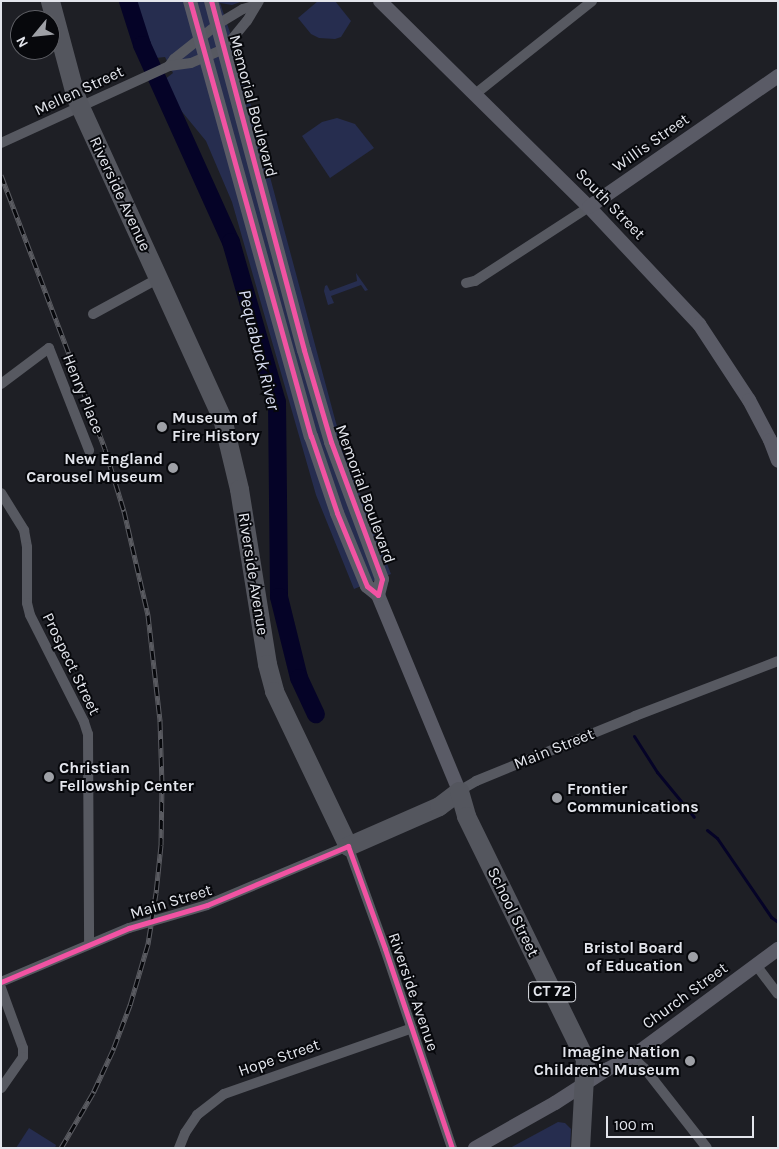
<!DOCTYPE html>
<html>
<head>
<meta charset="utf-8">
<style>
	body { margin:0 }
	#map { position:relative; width:779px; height:1149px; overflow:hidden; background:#1e1f25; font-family:Karla,sans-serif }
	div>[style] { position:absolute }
	.green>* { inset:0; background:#262d4f }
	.stream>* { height:3px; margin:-1.5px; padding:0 1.5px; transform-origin:1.5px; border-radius:1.5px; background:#050327 }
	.river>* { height:18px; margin:-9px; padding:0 9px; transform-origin:9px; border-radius:9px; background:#050327 }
	.street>* { height:10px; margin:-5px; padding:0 5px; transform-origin:5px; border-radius:5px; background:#575961 }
	.secondary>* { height:14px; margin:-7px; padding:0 7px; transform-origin:7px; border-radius:7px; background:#5a5b66 }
	.highway>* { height:19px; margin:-9.5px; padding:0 9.5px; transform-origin:9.5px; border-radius:9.5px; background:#54565e }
	.rail>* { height:5px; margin-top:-2.5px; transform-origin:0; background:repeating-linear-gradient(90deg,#07080c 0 9px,#5a5b61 0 18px); box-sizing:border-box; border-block:1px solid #5a5b61 }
	.cycleway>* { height:5px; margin:-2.5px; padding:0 2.5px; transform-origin:2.5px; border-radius:2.5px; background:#f153a3 }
	.dots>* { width:14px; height:14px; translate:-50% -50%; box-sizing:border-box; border:2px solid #07080c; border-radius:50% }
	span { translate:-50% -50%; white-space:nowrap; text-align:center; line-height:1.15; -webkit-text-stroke:4px #07080c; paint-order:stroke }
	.shield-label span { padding:1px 4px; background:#07080c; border:1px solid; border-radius:4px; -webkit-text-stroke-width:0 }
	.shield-label { font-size:15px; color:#e3e5ec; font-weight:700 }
	.street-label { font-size:16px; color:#e3e5ec }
	.poi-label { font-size:16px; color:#e3e5ec; font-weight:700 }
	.left { translate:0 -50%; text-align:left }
	.right { translate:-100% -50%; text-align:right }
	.water-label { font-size:18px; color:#d9def1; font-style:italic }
	.frame { position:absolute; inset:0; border:2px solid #e3e5ec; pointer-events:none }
	.north { position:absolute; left:10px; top:10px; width:50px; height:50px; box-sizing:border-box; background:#07080c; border:1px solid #5f6066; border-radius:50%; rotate:242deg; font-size:14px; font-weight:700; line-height:20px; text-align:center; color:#e3e5ec }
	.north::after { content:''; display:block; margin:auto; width:18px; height:22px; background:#9ea0a6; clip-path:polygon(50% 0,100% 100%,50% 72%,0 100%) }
	.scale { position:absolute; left:606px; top:1116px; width:148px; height:22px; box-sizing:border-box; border:2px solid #e3e5ec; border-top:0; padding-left:6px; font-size:15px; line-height:18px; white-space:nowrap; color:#e3e5ec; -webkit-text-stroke:4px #07080c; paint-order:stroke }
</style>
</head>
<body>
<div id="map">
	<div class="green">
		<div style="clip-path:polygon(135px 1px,243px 1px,232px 5px,220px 3px,236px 50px,336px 423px,352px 473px,391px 574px,354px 589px,316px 495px,232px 202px,206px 141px,174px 102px,164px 80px,173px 73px,165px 57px,156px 58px)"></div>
		<div style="clip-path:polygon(318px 1px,335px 1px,351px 21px,341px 37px,335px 39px,319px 38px,311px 34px,298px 18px)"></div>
		<div style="clip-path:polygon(337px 118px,355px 124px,374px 148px,330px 178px,302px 136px,322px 122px)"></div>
		<div style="clip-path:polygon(356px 273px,368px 290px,365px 291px,361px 285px,331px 296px,334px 303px,328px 305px,324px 291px,325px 286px,327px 285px,330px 291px,357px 281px)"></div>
		<div style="clip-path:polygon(558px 1122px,565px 1123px,571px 1129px,570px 1148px,510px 1148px)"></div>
		<div style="clip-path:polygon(29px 1128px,56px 1145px,55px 1148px,16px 1148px)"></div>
	</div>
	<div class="stream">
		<div style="left:634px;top:736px;width:43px;rotate:57.4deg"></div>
		<div style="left:657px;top:772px;width:58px;rotate:50.6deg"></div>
		<div style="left:707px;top:830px;width:13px;rotate:39deg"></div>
		<div style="left:717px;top:838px;width:96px;rotate:55.6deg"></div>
		<div style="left:771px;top:917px;width:9px;rotate:36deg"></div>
	</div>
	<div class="river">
		<div style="left:128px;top:1px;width:46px;rotate:72.3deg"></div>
		<div style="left:142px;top:45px;width:216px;rotate:65.7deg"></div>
		<div style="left:231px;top:242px;width:166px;rotate:74deg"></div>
		<div style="left:277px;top:402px;width:195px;rotate:89.4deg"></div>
		<div style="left:279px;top:597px;width:83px;rotate:76.1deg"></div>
		<div style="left:299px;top:678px;width:40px;rotate:65deg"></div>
	</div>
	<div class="street">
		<div style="left:169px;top:66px;width:9px;rotate:-54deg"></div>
		<div style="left:174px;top:59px;width:56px;rotate:-38.5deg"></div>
		<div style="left:218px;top:24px;width:29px;rotate:-31deg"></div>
		<div style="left:243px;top:9px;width:14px;rotate:-17deg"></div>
		<div style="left:474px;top:95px;width:151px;rotate:-38.5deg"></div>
		<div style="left:1px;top:143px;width:185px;rotate:-24.6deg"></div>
		<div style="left:169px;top:66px;width:22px;rotate:-8deg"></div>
		<div style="left:191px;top:63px;width:36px;rotate:-23deg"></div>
		<div style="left:224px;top:49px;width:36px;rotate:-51deg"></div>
		<div style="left:247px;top:21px;width:23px;rotate:-59deg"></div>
		<div style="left:466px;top:283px;width:9px;rotate:-13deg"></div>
		<div style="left:475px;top:281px;width:136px;rotate:-33deg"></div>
		<div style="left:93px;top:314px;width:75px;rotate:-28.6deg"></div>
		<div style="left:1px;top:384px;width:60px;rotate:-36.9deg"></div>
		<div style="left:49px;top:348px;width:110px;rotate:68.6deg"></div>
		<div style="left:1px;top:493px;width:44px;rotate:58.1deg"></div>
		<div style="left:24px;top:530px;width:17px;rotate:80deg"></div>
		<div style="left:27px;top:547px;width:56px;rotate:90deg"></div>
		<div style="left:27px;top:603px;width:12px;rotate:76deg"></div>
		<div style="left:30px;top:615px;width:120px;rotate:63.2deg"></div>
		<div style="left:84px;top:722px;width:13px;rotate:72deg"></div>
		<div style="left:88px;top:734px;width:210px;rotate:89.7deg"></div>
		<div style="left:459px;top:791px;width:20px;rotate:-30deg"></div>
		<div style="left:476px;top:781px;width:172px;rotate:-22.2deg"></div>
		<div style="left:635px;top:716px;width:153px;rotate:-21deg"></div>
		<div style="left:756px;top:965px;width:36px;rotate:53deg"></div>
		<div style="left:1px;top:982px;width:139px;rotate:-22.9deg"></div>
		<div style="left:129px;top:928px;width:81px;rotate:-16.4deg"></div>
		<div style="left:207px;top:905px;width:153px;rotate:-22.7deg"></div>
		<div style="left:348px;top:846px;width:109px;rotate:70.2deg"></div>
		<div style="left:385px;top:949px;width:210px;rotate:71.4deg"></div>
		<div style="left:1px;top:988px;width:64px;rotate:69.9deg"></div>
		<div style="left:23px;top:1048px;width:9px;rotate:90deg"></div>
		<div style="left:23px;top:1057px;width:38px;rotate:125deg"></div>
		<div style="left:632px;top:1057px;width:18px;rotate:43deg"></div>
		<div style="left:645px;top:1069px;width:100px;rotate:51.9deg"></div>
		<div style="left:179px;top:1148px;width:16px;rotate:-68deg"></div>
		<div style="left:185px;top:1133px;width:22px;rotate:-56deg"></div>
		<div style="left:197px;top:1115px;width:34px;rotate:-38deg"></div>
		<div style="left:224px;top:1094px;width:199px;rotate:-19.3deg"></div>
	</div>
	<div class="secondary">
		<div style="left:190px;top:1px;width:452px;rotate:74.5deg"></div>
		<div style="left:311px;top:436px;width:81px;rotate:71.3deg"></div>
		<div style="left:337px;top:513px;width:79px;rotate:67.7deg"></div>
		<div style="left:367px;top:586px;width:14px;rotate:39deg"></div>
		<div style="left:378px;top:595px;width:212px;rotate:67.5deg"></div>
		<div style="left:211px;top:1px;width:361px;rotate:75.1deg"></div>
		<div style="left:304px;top:350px;width:96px;rotate:73.6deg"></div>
		<div style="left:331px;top:442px;width:146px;rotate:69.6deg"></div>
		<div style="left:382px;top:579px;width:16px;rotate:104deg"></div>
		<div style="left:380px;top:1px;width:293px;rotate:44.6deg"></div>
		<div style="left:589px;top:207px;width:161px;rotate:46.8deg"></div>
		<div style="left:699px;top:324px;width:91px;rotate:56.7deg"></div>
		<div style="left:749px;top:400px;width:45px;rotate:62.3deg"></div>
		<div style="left:770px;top:440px;width:22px;rotate:69deg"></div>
		<div style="left:589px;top:207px;width:230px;rotate:-34.7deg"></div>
		<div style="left:475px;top:1148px;width:92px;rotate:-29.4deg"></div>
		<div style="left:555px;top:1103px;width:61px;rotate:-32.9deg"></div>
		<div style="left:606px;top:1070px;width:29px;rotate:-27deg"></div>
		<div style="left:632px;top:1057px;width:182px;rotate:-36.5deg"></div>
	</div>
	<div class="highway">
		<div style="left:50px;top:1px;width:100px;rotate:75deg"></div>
		<div style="left:76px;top:98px;width:352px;rotate:65.5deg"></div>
		<div style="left:222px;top:418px;width:73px;rotate:76.5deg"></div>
		<div style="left:239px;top:489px;width:177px;rotate:80.9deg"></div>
		<div style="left:267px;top:664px;width:28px;rotate:75deg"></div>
		<div style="left:274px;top:691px;width:172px;rotate:64.5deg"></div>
		<div style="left:348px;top:846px;width:99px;rotate:-23.7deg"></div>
		<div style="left:439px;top:806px;width:25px;rotate:-37deg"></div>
		<div style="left:459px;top:791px;width:26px;rotate:74deg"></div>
		<div style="left:466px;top:816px;width:271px;rotate:63.9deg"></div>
		<div style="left:585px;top:1059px;width:89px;rotate:93.2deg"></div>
	</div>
	<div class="rail">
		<div style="left:1px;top:175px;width:293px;rotate:69.2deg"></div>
		<div style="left:105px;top:449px;width:65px;rotate:73deg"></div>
		<div style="left:124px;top:511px;width:107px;rotate:77deg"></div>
		<div style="left:148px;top:615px;width:107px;rotate:83.5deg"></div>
		<div style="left:160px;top:721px;width:63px;rotate:88.2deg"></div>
		<div style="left:162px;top:784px;width:61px;rotate:90.9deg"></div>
		<div style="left:161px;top:845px;width:48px;rotate:95.9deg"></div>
		<div style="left:156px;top:893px;width:52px;rotate:98.9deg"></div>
		<div style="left:148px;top:944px;width:64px;rotate:106.4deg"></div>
		<div style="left:130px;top:1005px;width:48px;rotate:110.7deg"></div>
		<div style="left:113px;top:1050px;width:47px;rotate:114.9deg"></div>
		<div style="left:93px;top:1093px;width:64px;rotate:120.2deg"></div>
	</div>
	<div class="cycleway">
		<div style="left:190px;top:1px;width:452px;rotate:74.5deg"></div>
		<div style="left:311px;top:436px;width:81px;rotate:71.3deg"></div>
		<div style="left:337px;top:513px;width:79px;rotate:67.7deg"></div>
		<div style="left:367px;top:586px;width:14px;rotate:39deg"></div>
		<div style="left:378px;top:595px;width:16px;rotate:-76deg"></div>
		<div style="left:382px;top:579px;width:146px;rotate:-110.4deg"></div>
		<div style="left:331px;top:442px;width:96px;rotate:-106.4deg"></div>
		<div style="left:304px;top:350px;width:361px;rotate:-104.9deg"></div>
		<div style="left:1px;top:982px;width:139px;rotate:-22.9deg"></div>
		<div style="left:129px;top:928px;width:81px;rotate:-16.4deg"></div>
		<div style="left:207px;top:905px;width:153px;rotate:-22.7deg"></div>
		<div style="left:348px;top:846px;width:109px;rotate:70.2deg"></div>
		<div style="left:385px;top:949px;width:210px;rotate:71.4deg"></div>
	</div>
	<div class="dots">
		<div style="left:162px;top:427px;background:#9ea0a6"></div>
		<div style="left:173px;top:468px;background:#9ea0a6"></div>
		<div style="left:49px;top:777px;background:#9ea0a6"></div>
		<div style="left:557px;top:798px;background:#9ea0a6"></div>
		<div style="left:693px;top:957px;background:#9ea0a6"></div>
		<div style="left:690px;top:1061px;background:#9ea0a6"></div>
	</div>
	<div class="shield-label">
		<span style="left:552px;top:992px">CT 72</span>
	</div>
	<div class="street-label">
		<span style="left:79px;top:91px;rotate:-25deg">Mellen Street</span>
		<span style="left:253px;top:106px;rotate:75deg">Memorial Boulevard</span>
		<span style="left:651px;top:143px;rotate:-35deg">Willis Street</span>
		<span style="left:120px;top:194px;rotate:65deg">Riverside Avenue</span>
		<span style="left:610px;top:204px;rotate:46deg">South Street</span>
		<span style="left:83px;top:394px;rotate:68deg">Henry Place</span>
		<span style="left:365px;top:494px;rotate:70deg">Memorial Boulevard</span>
		<span style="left:253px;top:574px;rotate:81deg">Riverside Avenue</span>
		<span style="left:71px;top:664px;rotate:64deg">Prospect Street</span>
		<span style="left:554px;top:749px;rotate:-22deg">Main Street</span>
		<span style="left:171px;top:902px;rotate:-17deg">Main Street</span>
		<span style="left:513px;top:912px;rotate:64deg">School Street</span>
		<span style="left:413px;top:992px;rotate:71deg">Riverside Avenue</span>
		<span style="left:685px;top:996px;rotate:-36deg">Church Street</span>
		<span style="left:279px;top:1058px;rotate:-19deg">Hope Street</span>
	</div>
	<div class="poi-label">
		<span class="left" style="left:172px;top:427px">Museum of<br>Fire History</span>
		<span class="right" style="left:163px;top:468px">New England<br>Carousel Museum</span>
		<span class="left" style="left:59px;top:777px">Christian<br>Fellowship Center</span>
		<span class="left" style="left:567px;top:798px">Frontier<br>Communications</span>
		<span class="right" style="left:683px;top:957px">Bristol Board<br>of Education</span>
		<span class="right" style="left:680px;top:1061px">Imagine Nation<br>Children's Museum</span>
	</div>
	<div class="water-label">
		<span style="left:259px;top:350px;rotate:76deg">Pequabuck River</span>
	</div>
	<div class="frame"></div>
	<div class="north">N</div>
	<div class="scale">100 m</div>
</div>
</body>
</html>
